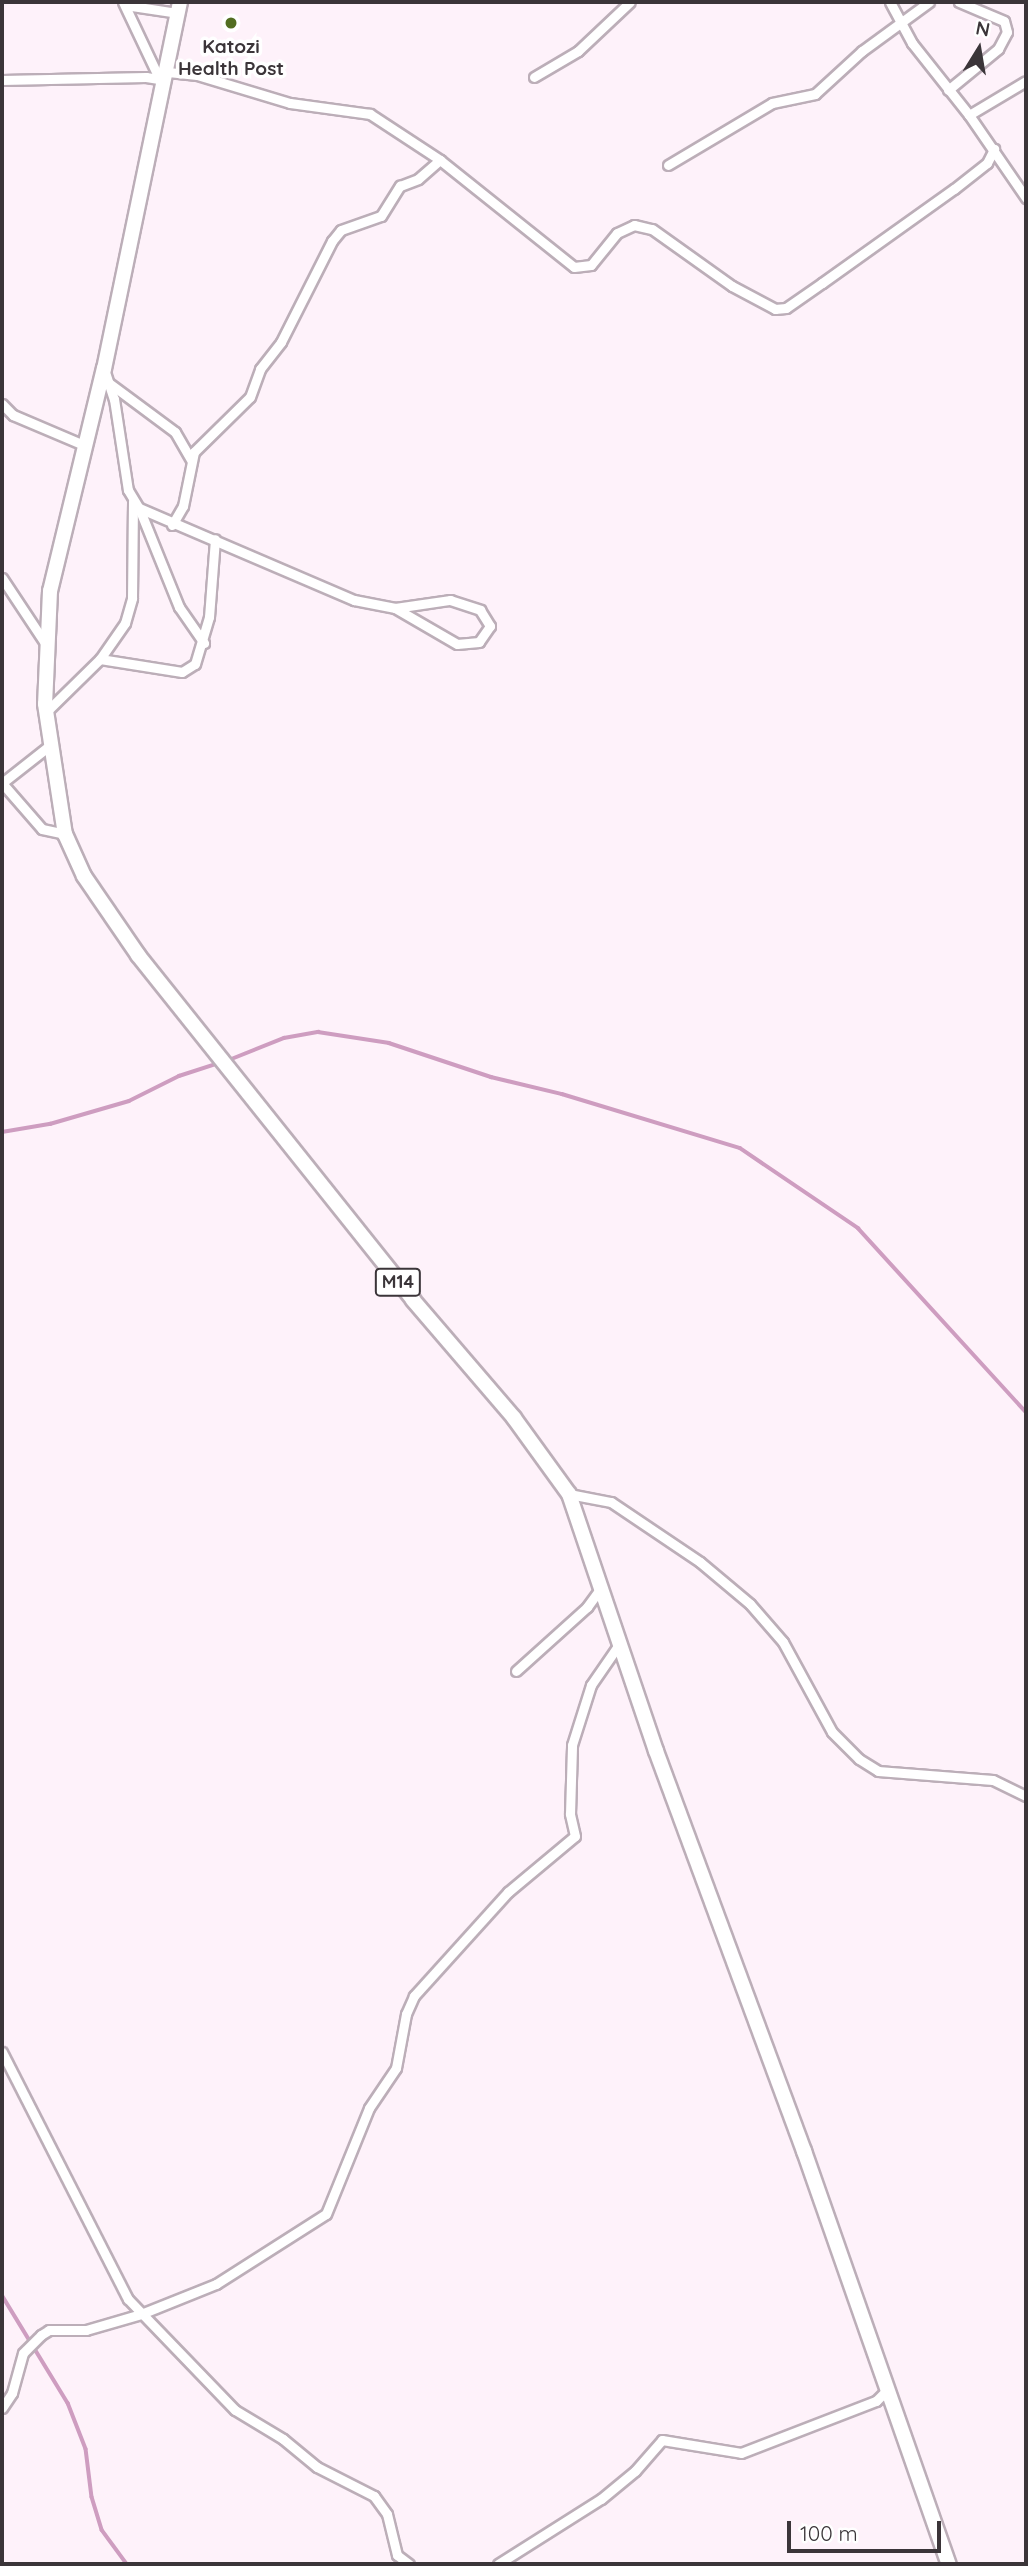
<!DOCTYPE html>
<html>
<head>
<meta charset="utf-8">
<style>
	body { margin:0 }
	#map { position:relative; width:1028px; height:2566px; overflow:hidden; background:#fef2fa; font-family:Quicksand,sans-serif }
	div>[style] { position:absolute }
	.stream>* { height:3.5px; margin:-1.75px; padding:0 1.75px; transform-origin:1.75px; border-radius:1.75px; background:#ce9dc0 }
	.roads { filter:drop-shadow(2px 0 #bcaeb8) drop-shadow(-2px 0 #bcaeb8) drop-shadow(0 2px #bcaeb8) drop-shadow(0 -2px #bcaeb8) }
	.minor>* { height:9px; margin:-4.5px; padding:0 4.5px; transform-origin:4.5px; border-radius:4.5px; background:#fff }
	.primary>* { height:14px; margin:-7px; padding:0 7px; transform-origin:7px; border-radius:7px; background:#fff }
	.dots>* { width:19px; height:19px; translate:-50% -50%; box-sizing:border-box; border:4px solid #fff; border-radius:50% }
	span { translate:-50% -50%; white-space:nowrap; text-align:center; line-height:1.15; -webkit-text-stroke:7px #fff; paint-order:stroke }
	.shield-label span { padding:2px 5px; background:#fff; border:2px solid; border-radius:5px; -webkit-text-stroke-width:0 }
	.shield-label { font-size:18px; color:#3b3539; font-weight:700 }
	.poi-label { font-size:19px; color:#3b3539; font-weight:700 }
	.frame { position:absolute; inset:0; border:4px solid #3b3539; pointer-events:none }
	.north { position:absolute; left:944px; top:14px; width:70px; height:70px; -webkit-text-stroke:5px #fff; paint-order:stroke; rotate:11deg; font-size:19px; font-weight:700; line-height:28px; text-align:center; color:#3b3539 }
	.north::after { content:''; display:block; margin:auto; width:24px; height:32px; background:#3b3539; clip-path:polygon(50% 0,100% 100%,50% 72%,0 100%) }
	.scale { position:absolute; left:787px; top:2521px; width:154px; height:32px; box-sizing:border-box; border:4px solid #3b3539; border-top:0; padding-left:9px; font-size:21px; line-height:24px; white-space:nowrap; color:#3b3539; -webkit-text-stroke:5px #fff; paint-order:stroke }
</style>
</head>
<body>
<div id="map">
	<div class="stream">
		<div style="left:229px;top:1060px;width:59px;rotate:-21.8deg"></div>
		<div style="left:284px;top:1038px;width:35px;rotate:-10deg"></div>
		<div style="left:318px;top:1032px;width:72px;rotate:8.8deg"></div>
		<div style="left:389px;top:1043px;width:108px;rotate:18.4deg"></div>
		<div style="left:491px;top:1077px;width:73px;rotate:13.5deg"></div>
		<div style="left:562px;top:1094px;width:186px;rotate:16.9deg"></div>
		<div style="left:740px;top:1148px;width:143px;rotate:34.1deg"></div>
		<div style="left:858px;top:1228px;width:249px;rotate:47.6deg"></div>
		<div style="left:2px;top:1132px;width:49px;rotate:-9.5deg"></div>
		<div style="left:50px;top:1124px;width:82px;rotate:-16.2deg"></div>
		<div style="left:129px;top:1101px;width:56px;rotate:-26.6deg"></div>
		<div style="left:179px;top:1076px;width:42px;rotate:-18deg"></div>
		<div style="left:2px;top:2295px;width:127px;rotate:58.6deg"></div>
		<div style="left:68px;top:2403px;width:49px;rotate:68.6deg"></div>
		<div style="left:86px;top:2449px;width:48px;rotate:82.9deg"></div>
		<div style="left:92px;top:2497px;width:34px;rotate:73deg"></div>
		<div style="left:102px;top:2530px;width:42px;rotate:53.7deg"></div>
	</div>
	<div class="roads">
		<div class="minor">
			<div style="left:123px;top:2px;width:84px;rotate:64.7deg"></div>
			<div style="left:890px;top:2px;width:47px;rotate:61.8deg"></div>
			<div style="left:912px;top:43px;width:92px;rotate:51.6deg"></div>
			<div style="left:969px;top:115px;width:101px;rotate:55.5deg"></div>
			<div style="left:125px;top:5px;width:54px;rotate:8.6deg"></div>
			<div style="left:168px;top:72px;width:29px;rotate:6deg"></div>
			<div style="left:197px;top:75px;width:97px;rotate:16.8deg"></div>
			<div style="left:290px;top:103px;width:81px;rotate:7.8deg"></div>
			<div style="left:370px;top:114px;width:84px;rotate:33.3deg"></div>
			<div style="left:440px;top:160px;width:171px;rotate:38.6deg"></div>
			<div style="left:574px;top:267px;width:17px;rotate:-7deg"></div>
			<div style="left:591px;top:265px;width:41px;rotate:-50.9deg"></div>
			<div style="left:617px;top:233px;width:19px;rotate:-25deg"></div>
			<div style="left:634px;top:225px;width:18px;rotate:13deg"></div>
			<div style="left:652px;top:229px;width:98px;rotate:35.5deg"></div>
			<div style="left:732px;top:286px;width:49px;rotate:28.1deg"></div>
			<div style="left:775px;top:309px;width:11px;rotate:-5deg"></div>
			<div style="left:786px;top:308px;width:44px;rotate:-34.8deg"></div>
			<div style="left:822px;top:283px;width:162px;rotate:-35.5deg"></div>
			<div style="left:954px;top:189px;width:42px;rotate:-38.2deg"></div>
			<div style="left:987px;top:163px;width:16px;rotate:-63deg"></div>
			<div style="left:534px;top:77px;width:51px;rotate:-30.6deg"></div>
			<div style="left:578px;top:51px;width:71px;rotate:-43.3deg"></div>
			<div style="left:2px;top:80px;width:144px;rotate:-1.2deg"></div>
			<div style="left:146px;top:77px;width:19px;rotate:9deg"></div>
			<div style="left:948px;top:90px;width:65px;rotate:-39.4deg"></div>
			<div style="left:998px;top:49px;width:19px;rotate:-62deg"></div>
			<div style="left:1007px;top:32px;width:11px;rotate:-105deg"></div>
			<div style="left:1004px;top:21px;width:49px;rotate:-157.1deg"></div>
			<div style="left:969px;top:115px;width:66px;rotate:-30.8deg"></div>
			<div style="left:668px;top:165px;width:121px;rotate:-30.8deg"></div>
			<div style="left:772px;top:103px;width:44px;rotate:-11.8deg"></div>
			<div style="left:815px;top:94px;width:64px;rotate:-42.5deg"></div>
			<div style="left:862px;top:51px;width:83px;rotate:-36.2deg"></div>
			<div style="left:104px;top:369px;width:32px;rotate:72deg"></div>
			<div style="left:114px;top:399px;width:92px;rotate:81.3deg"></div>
			<div style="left:128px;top:490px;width:21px;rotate:59deg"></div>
			<div style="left:139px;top:508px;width:234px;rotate:23.2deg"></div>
			<div style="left:354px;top:600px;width:42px;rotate:11deg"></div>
			<div style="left:395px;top:608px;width:56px;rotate:-8.3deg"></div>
			<div style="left:450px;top:600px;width:32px;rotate:18deg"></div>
			<div style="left:480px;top:610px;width:19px;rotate:58deg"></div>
			<div style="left:490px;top:626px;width:19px;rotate:125deg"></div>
			<div style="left:479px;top:642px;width:22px;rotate:175deg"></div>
			<div style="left:457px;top:644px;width:72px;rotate:-149.9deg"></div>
			<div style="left:109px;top:383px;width:82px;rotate:36.6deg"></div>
			<div style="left:175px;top:432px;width:32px;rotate:60deg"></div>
			<div style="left:2px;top:404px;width:16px;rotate:45deg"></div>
			<div style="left:13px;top:415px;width:79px;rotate:23deg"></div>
			<div style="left:139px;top:508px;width:107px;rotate:68deg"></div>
			<div style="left:179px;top:607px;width:44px;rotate:55.2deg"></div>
			<div style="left:172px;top:525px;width:22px;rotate:-60deg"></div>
			<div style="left:183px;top:506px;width:55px;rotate:-78.5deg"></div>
			<div style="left:194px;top:452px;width:78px;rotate:-44.5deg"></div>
			<div style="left:250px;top:397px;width:30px;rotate:-70deg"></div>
			<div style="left:260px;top:369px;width:34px;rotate:-52deg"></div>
			<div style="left:281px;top:342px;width:113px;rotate:-63.2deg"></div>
			<div style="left:332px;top:241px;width:14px;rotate:-51deg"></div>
			<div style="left:341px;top:230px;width:42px;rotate:-19.3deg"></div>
			<div style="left:381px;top:216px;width:36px;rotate:-58deg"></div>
			<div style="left:400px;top:186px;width:19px;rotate:-21deg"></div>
			<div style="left:418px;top:179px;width:29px;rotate:-41deg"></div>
			<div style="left:2px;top:578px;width:78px;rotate:56.5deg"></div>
			<div style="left:100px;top:659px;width:83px;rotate:9deg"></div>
			<div style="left:182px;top:672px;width:15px;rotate:-32deg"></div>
			<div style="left:195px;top:664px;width:49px;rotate:-73.4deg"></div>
			<div style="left:209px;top:617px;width:78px;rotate:-85.6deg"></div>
			<div style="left:46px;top:712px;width:76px;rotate:-44.5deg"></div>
			<div style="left:100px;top:659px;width:44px;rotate:-55.2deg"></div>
			<div style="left:125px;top:623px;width:26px;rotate:-74deg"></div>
			<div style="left:132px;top:598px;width:97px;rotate:-89.4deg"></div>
			<div style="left:2px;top:783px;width:61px;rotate:49deg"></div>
			<div style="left:42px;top:829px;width:24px;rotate:12deg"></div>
			<div style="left:2px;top:783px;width:60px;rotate:-38.2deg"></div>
			<div style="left:569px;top:1494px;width:43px;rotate:10.8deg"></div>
			<div style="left:611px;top:1502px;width:107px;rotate:34deg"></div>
			<div style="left:700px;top:1562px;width:65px;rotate:40deg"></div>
			<div style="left:750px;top:1604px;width:50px;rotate:49deg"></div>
			<div style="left:783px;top:1642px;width:102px;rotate:61.4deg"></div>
			<div style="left:832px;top:1732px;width:38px;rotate:45deg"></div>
			<div style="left:859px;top:1759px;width:22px;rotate:32deg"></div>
			<div style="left:878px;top:1771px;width:115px;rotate:4.5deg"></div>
			<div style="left:993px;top:1780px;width:37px;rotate:26deg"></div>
			<div style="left:516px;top:1671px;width:96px;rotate:-42deg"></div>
			<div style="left:587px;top:1607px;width:24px;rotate:-54deg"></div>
			<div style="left:2px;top:2052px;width:277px;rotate:63deg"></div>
			<div style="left:128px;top:2299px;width:154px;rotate:46.1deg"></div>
			<div style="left:235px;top:2410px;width:56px;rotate:31.1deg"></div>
			<div style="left:283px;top:2439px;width:44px;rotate:39.5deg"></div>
			<div style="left:317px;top:2467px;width:64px;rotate:27deg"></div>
			<div style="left:374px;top:2496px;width:22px;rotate:54deg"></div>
			<div style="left:387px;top:2514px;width:42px;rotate:76.3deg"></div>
			<div style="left:397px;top:2555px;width:15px;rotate:37deg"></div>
			<div style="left:2px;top:2408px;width:18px;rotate:-56deg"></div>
			<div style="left:12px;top:2393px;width:41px;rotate:-74.6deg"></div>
			<div style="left:23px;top:2353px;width:25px;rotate:-45deg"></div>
			<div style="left:41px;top:2335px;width:9px;rotate:-32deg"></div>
			<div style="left:49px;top:2330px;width:37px"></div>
			<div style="left:86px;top:2330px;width:57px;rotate:-16.2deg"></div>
			<div style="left:141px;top:2314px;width:81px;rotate:-21.8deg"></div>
			<div style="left:216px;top:2284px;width:130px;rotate:-32.5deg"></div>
			<div style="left:326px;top:2214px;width:114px;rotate:-67.9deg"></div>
			<div style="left:369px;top:2108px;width:48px;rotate:-56deg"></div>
			<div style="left:396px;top:2068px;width:55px;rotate:-79.5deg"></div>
			<div style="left:406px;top:2014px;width:20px;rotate:-66deg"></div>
			<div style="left:414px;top:1996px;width:140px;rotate:-47.9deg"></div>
			<div style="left:508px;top:1892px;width:87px;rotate:-39.9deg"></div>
			<div style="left:575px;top:1836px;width:23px;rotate:-103deg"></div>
			<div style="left:570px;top:1814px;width:69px;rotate:-88.3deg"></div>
			<div style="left:572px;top:1745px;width:63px;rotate:-72.4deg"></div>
			<div style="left:591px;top:1685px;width:51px;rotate:-55.4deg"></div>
			<div style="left:498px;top:2564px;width:122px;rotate:-32.3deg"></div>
			<div style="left:601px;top:2499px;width:44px;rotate:-39.5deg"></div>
			<div style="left:635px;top:2471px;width:41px;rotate:-48.9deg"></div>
			<div style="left:662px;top:2440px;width:80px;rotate:9.3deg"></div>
			<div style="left:741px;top:2453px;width:145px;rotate:-21.1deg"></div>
			<div style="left:876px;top:2401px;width:17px;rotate:-45deg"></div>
		</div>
		<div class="primary">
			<div style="left:180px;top:2px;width:374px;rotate:101.7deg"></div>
			<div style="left:104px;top:368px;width:229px;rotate:103.6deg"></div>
			<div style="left:50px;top:591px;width:113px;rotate:92.5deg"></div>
			<div style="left:45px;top:704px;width:132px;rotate:81.3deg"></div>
			<div style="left:65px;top:834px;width:46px;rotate:65.7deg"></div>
			<div style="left:84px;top:876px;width:96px;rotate:55.6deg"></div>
			<div style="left:138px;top:955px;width:441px;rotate:51.4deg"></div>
			<div style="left:413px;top:1300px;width:155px;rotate:49.4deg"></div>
			<div style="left:514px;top:1418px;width:94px;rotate:54.1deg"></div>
			<div style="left:569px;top:1494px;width:271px;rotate:71.3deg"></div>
			<div style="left:656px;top:1751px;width:427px;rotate:69.7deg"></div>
			<div style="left:804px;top:2151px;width:438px;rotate:70.7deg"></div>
		</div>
	</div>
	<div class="dots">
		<div style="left:231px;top:23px;background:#526d21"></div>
	</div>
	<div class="shield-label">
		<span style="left:398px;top:1282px">M14</span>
	</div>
	<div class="poi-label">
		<span style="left:231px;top:58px">Katozi<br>Health Post</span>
	</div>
	<div class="frame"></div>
	<div class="north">N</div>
	<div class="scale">100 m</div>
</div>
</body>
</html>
